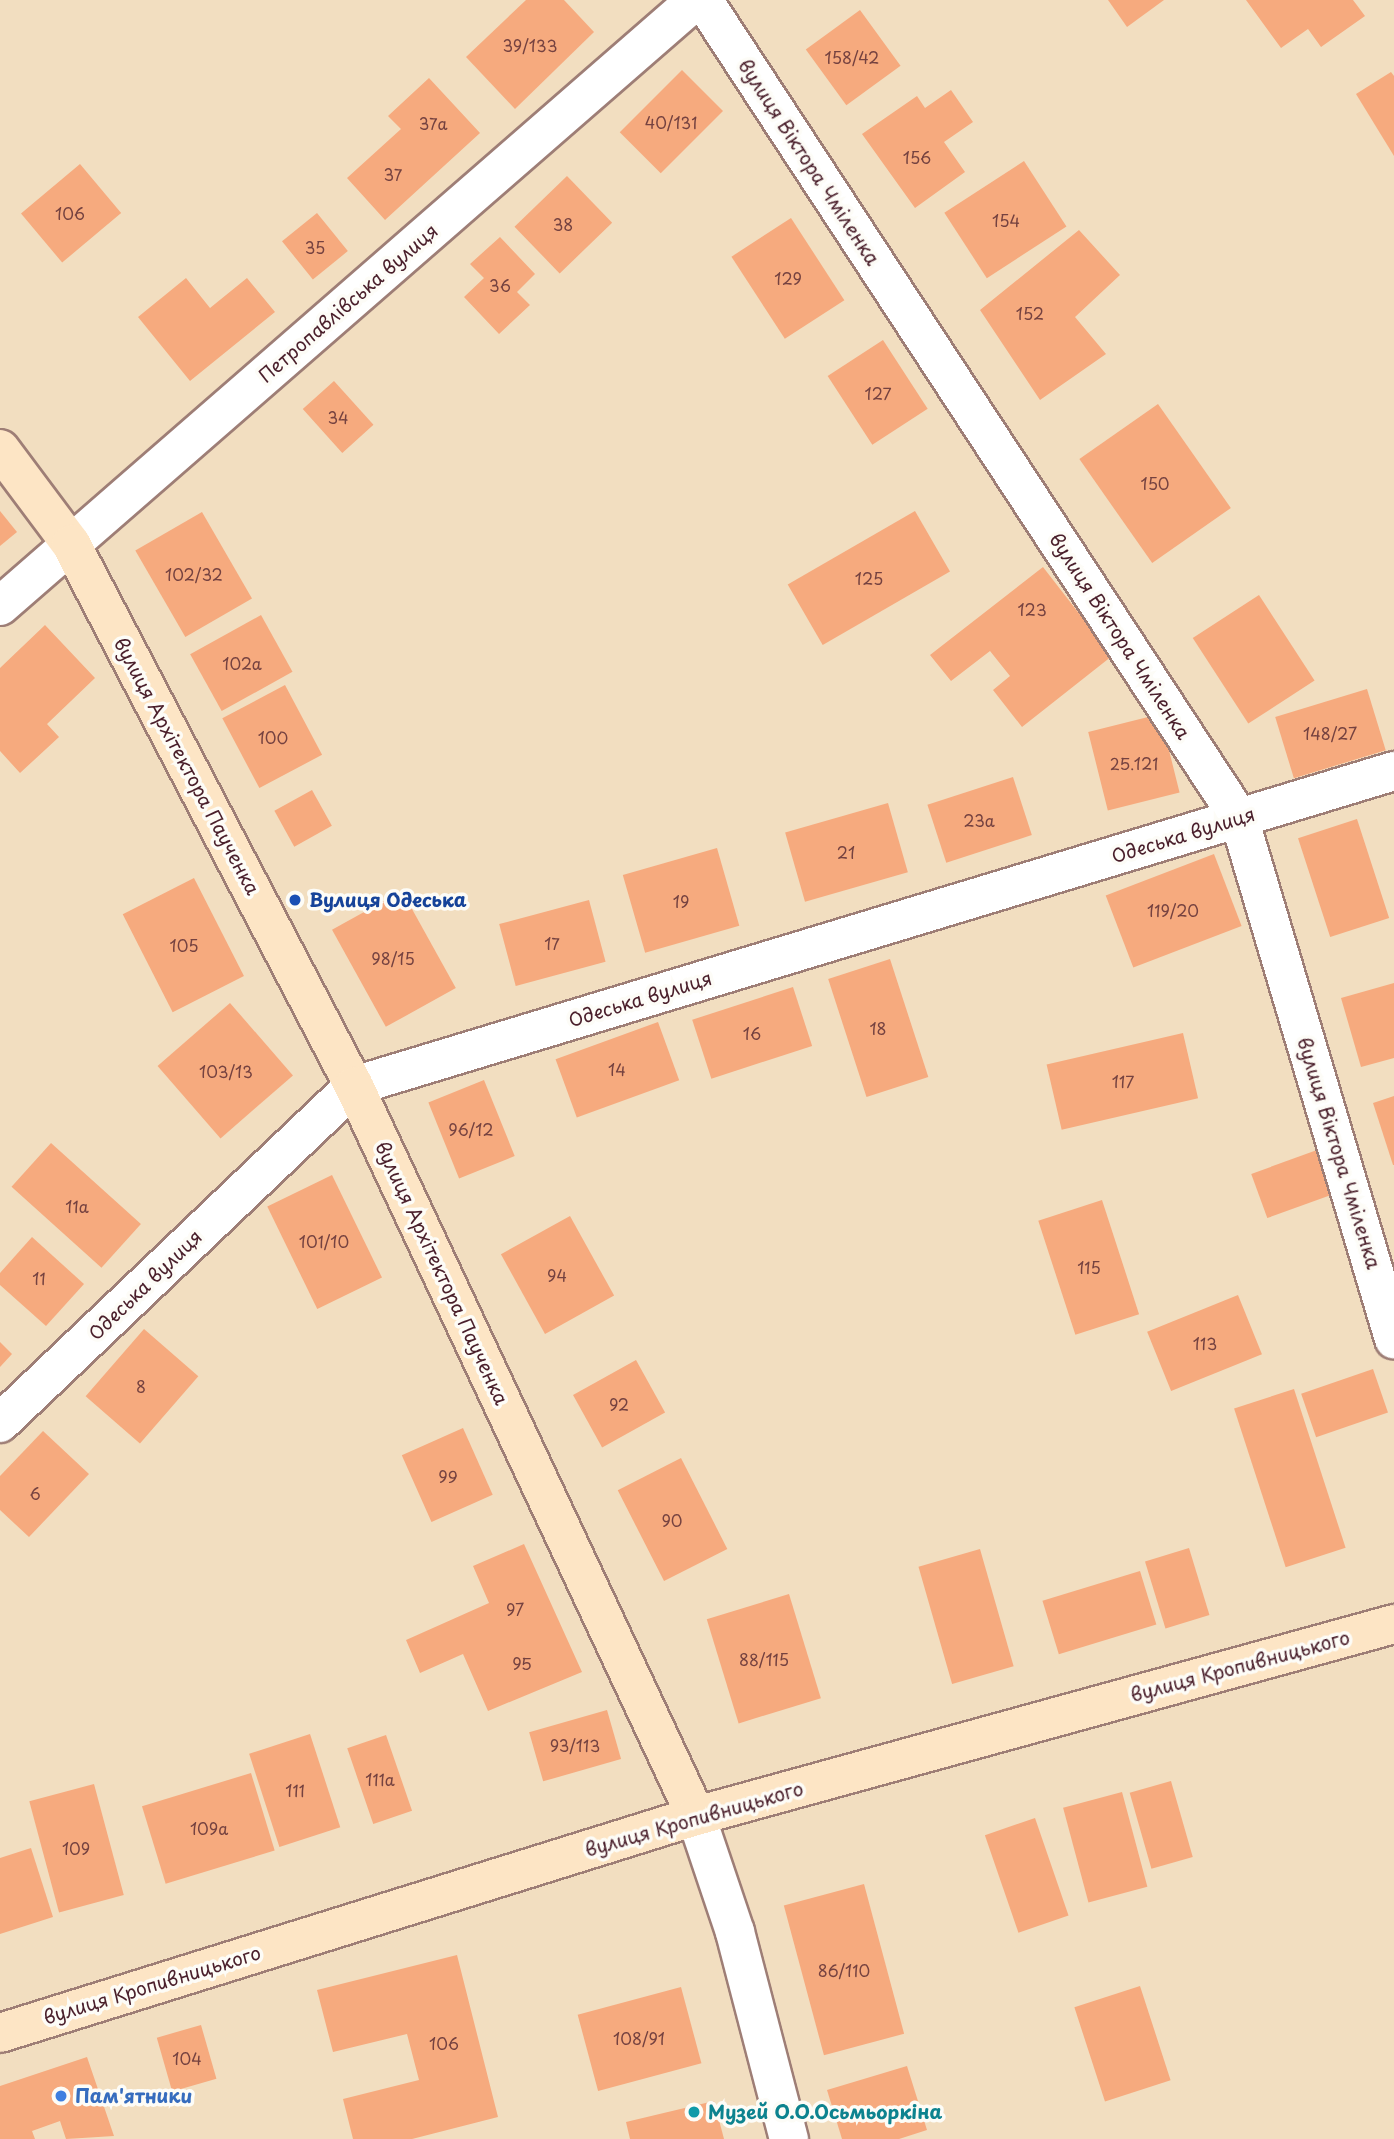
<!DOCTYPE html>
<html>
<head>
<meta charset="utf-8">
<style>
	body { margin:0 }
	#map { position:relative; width:1394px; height:2139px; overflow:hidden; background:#f2dec0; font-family:"Playpen Sans",sans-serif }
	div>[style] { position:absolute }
	.building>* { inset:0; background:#f6aa7e; transform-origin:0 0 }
	.roads { filter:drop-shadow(2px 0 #9e7e76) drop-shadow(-2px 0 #9e7e76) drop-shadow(0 2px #9e7e76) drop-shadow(0 -2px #9e7e76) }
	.street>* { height:38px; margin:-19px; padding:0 19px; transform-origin:19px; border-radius:19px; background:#fff }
	.secondary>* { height:38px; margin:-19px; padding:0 19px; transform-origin:19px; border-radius:19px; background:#fde5c5 }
	.dots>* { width:19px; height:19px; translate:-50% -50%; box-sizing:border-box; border:4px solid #fdfcf7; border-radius:50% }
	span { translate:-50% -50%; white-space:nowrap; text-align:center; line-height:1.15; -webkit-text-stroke:7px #fdfcf7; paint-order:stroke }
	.number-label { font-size:16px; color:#754240 }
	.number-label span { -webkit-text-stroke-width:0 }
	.street-label { font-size:19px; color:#4a1f2b }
	.transit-label { font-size:19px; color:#164399; font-weight:700 }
	.left { translate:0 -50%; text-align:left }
	.shop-label { font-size:19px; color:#366cbe; font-weight:700 }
	.culture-label { font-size:19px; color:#0d838f; font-weight:700 }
</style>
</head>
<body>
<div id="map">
	<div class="building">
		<div style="clip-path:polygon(526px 0,564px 0,594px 32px,515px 109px,466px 57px)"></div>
		<div style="clip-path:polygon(1108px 0,1164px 0,1127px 27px)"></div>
		<div style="clip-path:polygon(1246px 0,1353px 0,1365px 16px,1321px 47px,1308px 29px,1281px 48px)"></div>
		<div style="left:860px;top:10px;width:69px;height:67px;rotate:54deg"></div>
		<div style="left:682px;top:70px;width:58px;height:88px;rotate:45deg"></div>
		<div style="clip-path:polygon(1391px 72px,1394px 76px,1394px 156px,1356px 94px)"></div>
		<div style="clip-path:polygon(429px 78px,480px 133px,385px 220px,347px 178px,401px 129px,388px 116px)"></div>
		<div style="clip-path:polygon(951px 90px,973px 122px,944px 142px,965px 172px,915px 208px,862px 134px,917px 96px,925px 108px)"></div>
		<div style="left:1024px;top:161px;width:78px;height:95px;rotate:57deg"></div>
		<div style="left:80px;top:164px;width:64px;height:77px;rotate:50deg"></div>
		<div style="left:567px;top:176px;width:65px;height:73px;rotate:46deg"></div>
		<div style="left:317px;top:213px;width:49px;height:45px;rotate:51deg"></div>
		<div style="left:791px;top:218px;width:98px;height:71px;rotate:57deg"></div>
		<div style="clip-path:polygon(1079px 230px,1120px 275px,1075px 317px,1106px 354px,1040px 400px,980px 310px)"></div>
		<div style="clip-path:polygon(500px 237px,535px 274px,517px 292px,530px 305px,499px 334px,464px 297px,484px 278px,470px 264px)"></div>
		<div style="clip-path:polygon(186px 278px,210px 308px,247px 278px,275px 312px,190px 381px,138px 317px)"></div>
		<div style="left:883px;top:340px;width:82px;height:66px;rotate:57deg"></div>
		<div style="left:334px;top:381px;width:59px;height:42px;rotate:48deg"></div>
		<div style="left:1158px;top:404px;width:127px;height:96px;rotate:55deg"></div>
		<div style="clip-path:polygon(0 511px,17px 532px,0 546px)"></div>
		<div style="left:915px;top:511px;width:70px;height:147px;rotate:60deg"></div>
		<div style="left:202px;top:512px;width:100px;height:77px;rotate:60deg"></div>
		<div style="clip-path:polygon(1043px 567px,1112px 656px,1022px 727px,993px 690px,1010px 676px,990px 651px,951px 681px,930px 655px)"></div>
		<div style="left:1259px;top:595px;width:102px;height:79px;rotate:57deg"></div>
		<div style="left:261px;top:615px;width:65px;height:81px;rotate:61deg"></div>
		<div style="clip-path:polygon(45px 625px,95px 678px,47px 724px,59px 737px,20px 773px,0 751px,0 668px)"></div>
		<div style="left:285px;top:685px;width:79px;height:71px;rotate:62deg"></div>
		<div style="left:1367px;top:689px;width:64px;height:96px;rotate:73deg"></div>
		<div style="left:1160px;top:714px;width:81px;height:74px;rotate:76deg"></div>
		<div style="left:1013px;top:777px;width:61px;height:90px;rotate:72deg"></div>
		<div style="left:312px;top:790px;width:41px;height:43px;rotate:61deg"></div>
		<div style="left:888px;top:803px;width:72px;height:107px;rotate:74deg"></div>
		<div style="left:1357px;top:819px;width:104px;height:62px;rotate:72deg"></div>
		<div style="left:717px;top:848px;width:81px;height:98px;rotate:74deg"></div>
		<div style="left:1214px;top:854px;width:77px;height:116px;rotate:69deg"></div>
		<div style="left:194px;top:878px;width:110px;height:80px;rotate:63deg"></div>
		<div style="left:402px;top:891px;width:111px;height:80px;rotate:61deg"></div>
		<div style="left:589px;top:900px;width:64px;height:93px;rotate:75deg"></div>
		<div style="left:890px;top:959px;width:124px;height:65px;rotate:72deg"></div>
		<div style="clip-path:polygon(1394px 983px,1394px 1058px,1361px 1067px,1341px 998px)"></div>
		<div style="left:793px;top:987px;width:62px;height:106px;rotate:72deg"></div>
		<div style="left:230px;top:1003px;width:96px;height:96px;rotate:49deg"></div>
		<div style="left:658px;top:1022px;width:62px;height:109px;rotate:70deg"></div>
		<div style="left:1183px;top:1033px;width:67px;height:140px;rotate:77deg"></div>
		<div style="left:484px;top:1080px;width:82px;height:60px;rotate:68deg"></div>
		<div style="clip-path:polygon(1394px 1096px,1394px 1165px,1393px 1165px,1373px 1103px)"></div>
		<div style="left:51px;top:1143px;width:121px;height:59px;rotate:42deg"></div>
		<div style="left:1317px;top:1150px;width:47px;height:70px;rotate:70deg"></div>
		<div style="left:332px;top:1175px;width:114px;height:72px;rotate:64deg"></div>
		<div style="left:1102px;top:1200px;width:120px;height:67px;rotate:72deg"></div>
		<div style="left:570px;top:1216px;width:91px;height:79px;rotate:61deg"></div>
		<div style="clip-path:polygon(32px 1237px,84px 1284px,46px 1326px,0 1285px,0 1273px)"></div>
		<div style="left:1238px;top:1295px;width:64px;height:98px;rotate:68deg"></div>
		<div style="left:144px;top:1329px;width:72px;height:89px;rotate:41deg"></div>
		<div style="clip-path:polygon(0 1342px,12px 1354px,0 1367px)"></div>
		<div style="left:636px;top:1360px;width:60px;height:72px;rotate:61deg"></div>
		<div style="left:1373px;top:1369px;width:46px;height:76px;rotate:71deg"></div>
		<div style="left:1294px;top:1389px;width:167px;height:63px;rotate:72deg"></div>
		<div style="left:463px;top:1428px;width:73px;height:67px;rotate:66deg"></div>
		<div style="clip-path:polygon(43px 1431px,89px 1474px,29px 1537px,0 1510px,0 1476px)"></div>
		<div style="left:681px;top:1458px;width:102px;height:71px;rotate:63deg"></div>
		<div style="clip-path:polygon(524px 1544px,582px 1672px,488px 1711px,463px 1654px,420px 1673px,406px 1640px,489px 1603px,473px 1566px)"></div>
		<div style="left:1189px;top:1548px;width:70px;height:46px;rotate:73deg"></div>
		<div style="left:980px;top:1549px;width:122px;height:64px;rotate:74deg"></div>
		<div style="left:1140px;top:1571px;width:56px;height:102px;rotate:73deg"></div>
		<div style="left:789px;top:1594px;width:109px;height:86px;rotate:73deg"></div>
		<div style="left:607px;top:1710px;width:51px;height:81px;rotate:74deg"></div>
		<div style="left:310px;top:1734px;width:98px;height:64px;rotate:72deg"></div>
		<div style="left:386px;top:1735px;width:80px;height:41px;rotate:71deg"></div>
		<div style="left:251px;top:1773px;width:81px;height:114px;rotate:73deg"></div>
		<div style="left:1171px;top:1781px;width:79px;height:43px;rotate:74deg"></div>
		<div style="left:94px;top:1784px;width:115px;height:67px;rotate:75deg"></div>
		<div style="left:1122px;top:1792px;width:98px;height:61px;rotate:75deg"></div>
		<div style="left:1035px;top:1818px;width:103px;height:53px;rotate:71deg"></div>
		<div style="clip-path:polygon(31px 1848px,53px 1917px,0 1934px,0 1858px)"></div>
		<div style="left:864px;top:1884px;width:155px;height:83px;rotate:75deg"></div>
		<div style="clip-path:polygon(457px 1955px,498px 2117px,412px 2139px,353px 2139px,343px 2099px,419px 2080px,407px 2034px,333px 2052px,317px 1990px)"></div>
		<div style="left:1140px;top:1986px;width:99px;height:69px;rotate:72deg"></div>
		<div style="left:681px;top:1987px;width:79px;height:107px;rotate:75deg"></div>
		<div style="left:201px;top:2025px;width:56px;height:46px;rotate:74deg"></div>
		<div style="clip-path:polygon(87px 2057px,114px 2136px,66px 2139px,60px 2121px,32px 2131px,35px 2139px,0 2139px,0 2086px)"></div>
		<div style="clip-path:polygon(907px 2066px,927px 2130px,899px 2139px,842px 2139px,827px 2090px)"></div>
		<div style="clip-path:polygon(714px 2101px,724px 2139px,630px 2139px,626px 2122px)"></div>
	</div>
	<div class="roads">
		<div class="street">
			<div style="left:703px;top:0;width:978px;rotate:56.76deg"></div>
			<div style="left:1239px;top:818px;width:544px;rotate:73.43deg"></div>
			<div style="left:0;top:606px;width:923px;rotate:-41.05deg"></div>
			<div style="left:0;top:1423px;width:489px;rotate:-43.6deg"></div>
			<div style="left:354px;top:1086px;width:1087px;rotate:-16.85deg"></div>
			<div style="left:696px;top:1816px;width:122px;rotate:71.4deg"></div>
			<div style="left:735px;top:1932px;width:214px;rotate:75.4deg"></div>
		</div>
		<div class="secondary">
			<div style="left:0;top:449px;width:119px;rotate:53.2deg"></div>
			<div style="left:71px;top:544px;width:611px;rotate:62.43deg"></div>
			<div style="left:354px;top:1086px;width:806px;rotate:64.9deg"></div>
			<div style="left:0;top:2033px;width:729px;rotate:-17.32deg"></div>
			<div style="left:696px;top:1816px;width:724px;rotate:-15.38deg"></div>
		</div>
	</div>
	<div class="dots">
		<div style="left:295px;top:900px;background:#1a4fb4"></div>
		<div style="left:61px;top:2096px;background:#3f7fe0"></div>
		<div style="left:694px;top:2112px;background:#0f9aa8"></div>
	</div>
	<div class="number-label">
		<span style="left:530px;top:45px">39/133</span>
		<span style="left:852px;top:57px">158/42</span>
		<span style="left:671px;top:122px">40/131</span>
		<span style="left:433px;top:123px">37а</span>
		<span style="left:917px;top:157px">156</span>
		<span style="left:393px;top:174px">37</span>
		<span style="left:70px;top:213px">106</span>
		<span style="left:1006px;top:220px">154</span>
		<span style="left:563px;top:224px">38</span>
		<span style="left:315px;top:247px">35</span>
		<span style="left:788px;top:278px">129</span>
		<span style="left:500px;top:285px">36</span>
		<span style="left:1030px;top:313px">152</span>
		<span style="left:878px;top:393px">127</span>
		<span style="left:338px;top:417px">34</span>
		<span style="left:1155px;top:483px">150</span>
		<span style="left:194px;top:574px">102/32</span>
		<span style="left:869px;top:578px">125</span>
		<span style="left:1032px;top:609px">123</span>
		<span style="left:242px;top:663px">102а</span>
		<span style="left:1330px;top:733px">148/27</span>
		<span style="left:273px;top:737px">100</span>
		<span style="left:1134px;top:763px">25.121</span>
		<span style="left:979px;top:820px">23а</span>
		<span style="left:846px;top:852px">21</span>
		<span style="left:681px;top:901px">19</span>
		<span style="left:1173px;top:910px">119/20</span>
		<span style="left:552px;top:943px">17</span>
		<span style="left:184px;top:945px">105</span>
		<span style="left:393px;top:958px">98/15</span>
		<span style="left:878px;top:1028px">18</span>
		<span style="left:752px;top:1033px">16</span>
		<span style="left:617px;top:1069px">14</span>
		<span style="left:226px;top:1071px">103/13</span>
		<span style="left:1123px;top:1081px">117</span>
		<span style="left:471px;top:1129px">96/12</span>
		<span style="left:77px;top:1206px">11а</span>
		<span style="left:324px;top:1241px">101/10</span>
		<span style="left:1089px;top:1267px">115</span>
		<span style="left:557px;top:1275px">94</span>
		<span style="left:39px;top:1278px">11</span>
		<span style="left:1205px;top:1343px">113</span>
		<span style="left:141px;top:1386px">8</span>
		<span style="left:619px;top:1404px">92</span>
		<span style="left:448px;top:1476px">99</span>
		<span style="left:35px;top:1493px">6</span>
		<span style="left:672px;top:1520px">90</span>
		<span style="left:515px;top:1609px">97</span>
		<span style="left:764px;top:1659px">88/115</span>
		<span style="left:522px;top:1663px">95</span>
		<span style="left:575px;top:1745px">93/113</span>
		<span style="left:380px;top:1779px">111а</span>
		<span style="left:295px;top:1790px">111</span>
		<span style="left:209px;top:1828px">109а</span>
		<span style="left:76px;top:1848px">109</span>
		<span style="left:844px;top:1970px">86/110</span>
		<span style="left:639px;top:2038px">108/91</span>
		<span style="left:444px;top:2043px">106</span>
		<span style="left:187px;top:2058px">104</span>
	</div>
	<div class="street-label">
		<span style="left:809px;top:162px;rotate:57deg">вулиця Віктора Чміленка</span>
		<span style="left:348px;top:303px;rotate:-41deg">Петропавлівська вулиця</span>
		<span style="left:1120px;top:636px;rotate:57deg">вулиця Віктора Чміленка</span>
		<span style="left:187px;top:766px;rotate:62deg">вулиця Архітектора Паученка</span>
		<span style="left:1183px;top:835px;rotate:-17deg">Одеська вулиця</span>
		<span style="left:640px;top:999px;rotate:-17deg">Одеська вулиця</span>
		<span style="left:1339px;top:1153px;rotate:73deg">вулиця Віктора Чміленка</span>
		<span style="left:442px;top:1273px;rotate:65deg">вулиця Архітектора Паученка</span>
		<span style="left:145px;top:1285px;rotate:-44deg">Одеська вулиця</span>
		<span style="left:1240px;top:1666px;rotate:-15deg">вулиця Кропивницького</span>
		<span style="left:694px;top:1819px;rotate:-16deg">вулиця Кропивницького</span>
		<span style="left:152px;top:1985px;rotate:-17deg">вулиця Кропивницького</span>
	</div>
	<div class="transit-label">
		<span class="left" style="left:309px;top:900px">Вулиця Одеська</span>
	</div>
	<div class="shop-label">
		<span class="left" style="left:75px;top:2096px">Пам'ятники</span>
	</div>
	<div class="culture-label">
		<span class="left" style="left:708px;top:2112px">Музей О.О.Осьмьоркіна</span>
	</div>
</div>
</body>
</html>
